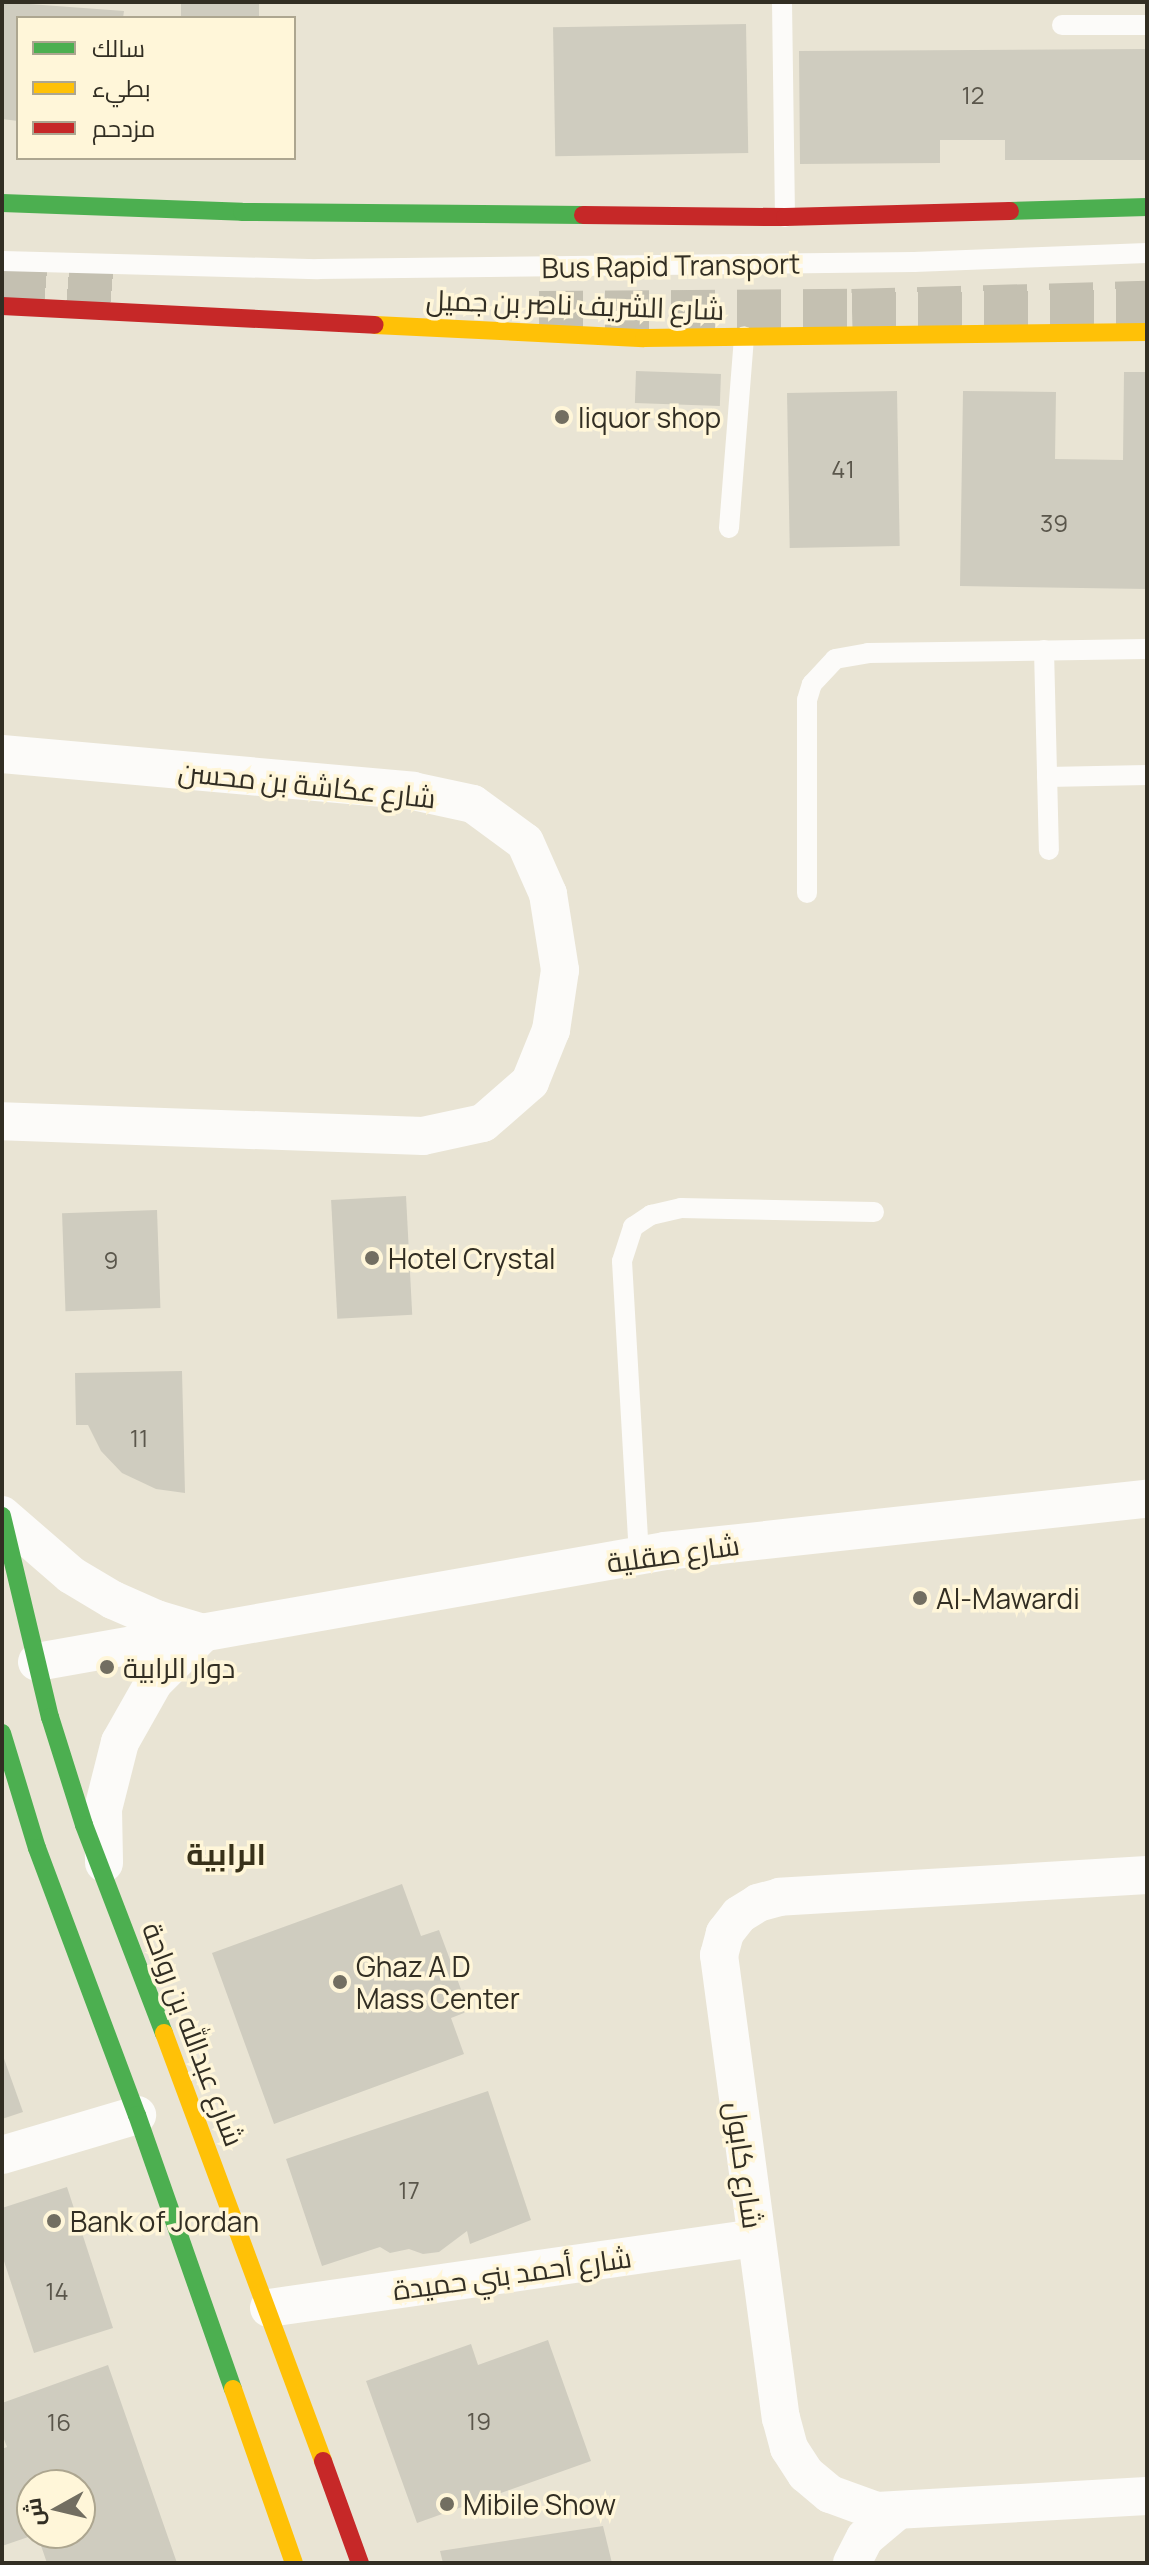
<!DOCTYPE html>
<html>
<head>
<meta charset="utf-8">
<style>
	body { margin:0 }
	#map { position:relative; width:1149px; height:2565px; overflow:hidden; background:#e9e4d4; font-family:Manrope,Cairo,sans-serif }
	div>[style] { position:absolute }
	.building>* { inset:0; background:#cfccbf; transform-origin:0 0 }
	.secondary-tunnel>* { height:44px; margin-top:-22px; transform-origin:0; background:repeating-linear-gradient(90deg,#c4c0b1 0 44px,transparent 0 66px) }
	.lane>* { height:20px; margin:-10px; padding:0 10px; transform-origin:10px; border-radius:10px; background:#fcfbf9 }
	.street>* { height:38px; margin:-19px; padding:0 19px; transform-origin:19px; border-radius:19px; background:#fcfbf9 }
	.fast>* { height:18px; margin:-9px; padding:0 9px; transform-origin:9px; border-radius:9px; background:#4caf50 }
	.slow>* { height:18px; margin:-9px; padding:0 9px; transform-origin:9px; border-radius:9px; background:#ffc107 }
	.jam>* { height:18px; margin:-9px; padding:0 9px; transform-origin:9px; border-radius:9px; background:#c62828 }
	.dots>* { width:22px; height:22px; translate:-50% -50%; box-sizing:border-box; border:4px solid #fff6d9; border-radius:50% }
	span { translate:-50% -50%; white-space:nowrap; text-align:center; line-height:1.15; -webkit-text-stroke:7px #fff6d9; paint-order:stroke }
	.number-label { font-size:24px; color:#5a564b }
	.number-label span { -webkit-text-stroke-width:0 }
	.street-label { font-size:28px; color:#322e23 }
	.poi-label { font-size:28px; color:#322e23 }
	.left { translate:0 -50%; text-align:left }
	.neighbourhood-label { font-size:30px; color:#38311a; font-weight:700 }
	.frame { position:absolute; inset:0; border:4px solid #322e23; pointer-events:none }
	.legend { position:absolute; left:16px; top:16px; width:280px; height:144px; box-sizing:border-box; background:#fff6d9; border:2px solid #ada690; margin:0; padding:10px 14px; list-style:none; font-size:24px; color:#322e23 }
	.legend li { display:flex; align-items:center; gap:16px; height:40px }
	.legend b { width:40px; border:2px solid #ada690 }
	.north { position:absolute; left:16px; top:2469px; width:80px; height:80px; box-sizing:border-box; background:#fff6d9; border:2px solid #ada690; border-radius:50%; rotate:262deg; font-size:22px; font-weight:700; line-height:32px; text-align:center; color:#322e23 }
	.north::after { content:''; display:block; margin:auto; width:28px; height:36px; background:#726e61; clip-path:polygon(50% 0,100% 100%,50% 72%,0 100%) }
</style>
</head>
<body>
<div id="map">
	<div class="building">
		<div style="clip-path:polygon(2px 2px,124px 11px,123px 18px,18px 18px,18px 121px,2px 119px)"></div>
		<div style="left:181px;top:2px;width:78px;height:16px"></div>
		<div style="left:746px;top:24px;width:129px;height:193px;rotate:89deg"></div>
		<div style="clip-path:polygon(1147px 49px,1147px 160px,1005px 160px,1005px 140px,940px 140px,940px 163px,800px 164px,799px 51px)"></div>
		<div style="left:636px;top:371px;width:85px;height:32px;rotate:2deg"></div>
		<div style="clip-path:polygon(1124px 372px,1147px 372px,1147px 589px,960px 586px,963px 391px,1056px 392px,1055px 459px,1123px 460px)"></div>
		<div style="left:897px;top:391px;width:155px;height:110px;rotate:89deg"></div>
		<div style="left:406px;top:1196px;width:119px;height:75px;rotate:87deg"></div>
		<div style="left:157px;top:1210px;width:98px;height:95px;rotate:88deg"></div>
		<div style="clip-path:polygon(182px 1371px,185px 1493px,156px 1489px,122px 1473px,101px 1451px,88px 1425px,76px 1425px,75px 1373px)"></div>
		<div style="clip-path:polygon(402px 1884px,421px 1936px,439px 1930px,469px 2011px,451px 2018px,464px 2054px,274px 2124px,212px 1953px)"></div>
		<div style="clip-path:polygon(2px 2053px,23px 2112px,2px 2119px)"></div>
		<div style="clip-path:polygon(488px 2091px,531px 2220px,470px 2244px,467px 2231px,439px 2252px,423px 2254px,409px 2249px,390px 2253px,380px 2247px,322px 2266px,286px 2159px)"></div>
		<div style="clip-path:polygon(67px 2187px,113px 2328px,34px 2353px,2px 2255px,2px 2208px)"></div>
		<div style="clip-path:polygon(548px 2340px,591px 2461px,417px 2523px,366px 2381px,471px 2344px,478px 2365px)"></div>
		<div style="clip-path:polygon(evenodd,108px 2365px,177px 2563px,47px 2563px,37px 2534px,2px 2546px,2px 2449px,7px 2447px,2px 2434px,2px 2403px,108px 2365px,32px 2485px,80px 2485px,80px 2533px,32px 2533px,32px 2485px)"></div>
		<div style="clip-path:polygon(603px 2526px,612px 2563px,443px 2563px,440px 2551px)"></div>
	</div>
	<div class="secondary-tunnel">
		<div style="left:2px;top:280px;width:129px;rotate:4.9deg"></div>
		<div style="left:539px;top:313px;width:313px;rotate:-0.4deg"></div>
		<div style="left:852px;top:311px;width:295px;rotate:-1.6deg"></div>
	</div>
	<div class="lane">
		<div style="left:782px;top:2px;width:215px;rotate:89.2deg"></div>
		<div style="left:1062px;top:25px;width:85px"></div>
		<div style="left:2px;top:261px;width:316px;rotate:1.5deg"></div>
		<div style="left:318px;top:269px;width:596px;rotate:-0.67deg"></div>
		<div style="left:914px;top:262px;width:233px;rotate:-2.2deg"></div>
		<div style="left:729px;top:528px;width:192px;rotate:-85.5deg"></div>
		<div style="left:1044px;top:650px;width:200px;rotate:88.6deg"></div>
		<div style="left:1047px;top:777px;width:100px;rotate:-1.1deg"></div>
		<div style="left:807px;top:893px;width:193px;rotate:-90deg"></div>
		<div style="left:807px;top:700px;width:17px;rotate:-73deg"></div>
		<div style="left:812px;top:684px;width:34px;rotate:-47deg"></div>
		<div style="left:835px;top:659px;width:34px;rotate:-10deg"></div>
		<div style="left:868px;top:653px;width:279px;rotate:-0.8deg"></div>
		<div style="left:639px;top:1556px;width:295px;rotate:-93.3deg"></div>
		<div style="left:622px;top:1261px;width:36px;rotate:-72deg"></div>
		<div style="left:633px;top:1227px;width:22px;rotate:-34deg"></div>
		<div style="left:651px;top:1215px;width:31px;rotate:-13deg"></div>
		<div style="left:681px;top:1208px;width:193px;rotate:1.2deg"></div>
	</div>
	<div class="street">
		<div style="left:2px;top:754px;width:413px;rotate:5.1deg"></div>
		<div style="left:413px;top:791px;width:61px;rotate:12.2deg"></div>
		<div style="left:473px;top:804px;width:64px;rotate:36.2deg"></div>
		<div style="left:525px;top:842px;width:57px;rotate:66.1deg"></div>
		<div style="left:548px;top:894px;width:77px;rotate:81deg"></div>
		<div style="left:560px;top:970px;width:61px;rotate:98.5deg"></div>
		<div style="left:551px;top:1030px;width:56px;rotate:112deg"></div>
		<div style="left:530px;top:1082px;width:62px;rotate:138.9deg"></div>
		<div style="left:483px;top:1123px;width:61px;rotate:167.8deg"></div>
		<div style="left:423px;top:1136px;width:421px;rotate:-178deg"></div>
		<div style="left:2px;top:1515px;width:91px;rotate:41deg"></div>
		<div style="left:71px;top:1575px;width:49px;rotate:30.8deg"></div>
		<div style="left:113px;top:1600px;width:47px;rotate:23.8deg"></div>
		<div style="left:156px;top:1619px;width:49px;rotate:16.6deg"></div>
		<div style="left:203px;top:1633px;width:69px;rotate:135deg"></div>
		<div style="left:154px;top:1682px;width:69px;rotate:119.5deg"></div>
		<div style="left:120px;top:1742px;width:69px;rotate:104.2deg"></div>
		<div style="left:103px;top:1809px;width:54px;rotate:88.9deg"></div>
		<div style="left:37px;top:1662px;width:638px;rotate:-10.02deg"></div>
		<div style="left:665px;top:1551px;width:485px;rotate:-6.2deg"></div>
		<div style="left:1147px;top:1875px;width:368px;rotate:176.6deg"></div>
		<div style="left:780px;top:1897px;width:23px;rotate:165deg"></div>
		<div style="left:758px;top:1903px;width:22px;rotate:148deg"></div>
		<div style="left:739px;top:1915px;width:23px;rotate:128deg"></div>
		<div style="left:725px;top:1933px;width:23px;rotate:105deg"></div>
		<div style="left:719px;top:1955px;width:467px;rotate:82.4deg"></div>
		<div style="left:781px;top:2418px;width:31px;rotate:75deg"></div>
		<div style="left:789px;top:2448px;width:31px;rotate:57deg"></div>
		<div style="left:806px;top:2474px;width:31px;rotate:40deg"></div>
		<div style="left:830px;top:2494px;width:50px;rotate:19.9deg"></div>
		<div style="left:877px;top:2511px;width:270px;rotate:-3.2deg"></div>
		<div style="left:2px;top:2155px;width:141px;rotate:-16.5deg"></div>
		<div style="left:269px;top:2308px;width:491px;rotate:-8.2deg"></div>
		<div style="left:852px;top:2563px;width:28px;rotate:-63deg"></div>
		<div style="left:865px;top:2538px;width:42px;rotate:-40.2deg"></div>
	</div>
	<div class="fast">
		<div style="left:2px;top:203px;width:240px;rotate:2.1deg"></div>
		<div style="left:242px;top:212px;width:341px;rotate:0.5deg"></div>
		<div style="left:1010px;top:211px;width:137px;rotate:-1.7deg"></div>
		<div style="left:2px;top:1516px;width:207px;rotate:76.6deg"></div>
		<div style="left:50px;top:1717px;width:113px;rotate:72.5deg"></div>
		<div style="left:84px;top:1825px;width:223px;rotate:69deg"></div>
		<div style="left:2px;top:1733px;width:120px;rotate:73.1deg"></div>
		<div style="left:37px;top:1848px;width:285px;rotate:69.5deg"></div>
		<div style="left:137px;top:2115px;width:290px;rotate:70.7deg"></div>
	</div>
	<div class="slow">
		<div style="left:375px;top:325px;width:269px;rotate:2.8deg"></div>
		<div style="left:644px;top:338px;width:503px;rotate:-0.68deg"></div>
		<div style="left:164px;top:2033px;width:457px;rotate:69.6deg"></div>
		<div style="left:233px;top:2389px;width:184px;rotate:70.7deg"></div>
	</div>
	<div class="jam">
		<div style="left:583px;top:215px;width:202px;rotate:0.6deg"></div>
		<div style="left:785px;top:217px;width:225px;rotate:-1.5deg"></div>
		<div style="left:2px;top:306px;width:373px;rotate:2.9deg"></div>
		<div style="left:323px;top:2461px;width:109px;rotate:70.1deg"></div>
	</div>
	<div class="dots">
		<div style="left:562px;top:417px;background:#726e61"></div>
		<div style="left:372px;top:1258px;background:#726e61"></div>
		<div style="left:920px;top:1598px;background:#726e61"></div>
		<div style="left:107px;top:1667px;background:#726e61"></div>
		<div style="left:340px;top:1982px;background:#726e61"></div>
		<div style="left:54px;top:2221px;background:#726e61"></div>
		<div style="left:447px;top:2504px;background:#726e61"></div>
	</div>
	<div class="number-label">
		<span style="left:973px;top:95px">12</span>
		<span style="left:843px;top:469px">41</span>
		<span style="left:1054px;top:523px">39</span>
		<span style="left:111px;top:1260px">9</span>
		<span style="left:139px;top:1438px">11</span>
		<span style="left:409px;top:2190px">17</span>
		<span style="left:57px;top:2291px">14</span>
		<span style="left:479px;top:2421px">19</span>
		<span style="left:59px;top:2422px">16</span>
	</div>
	<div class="street-label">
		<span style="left:671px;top:265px;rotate:-1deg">Bus Rapid Transport</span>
		<span style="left:575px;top:304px;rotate:2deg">شارع الشريف ناصر بن جميل</span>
		<span style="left:307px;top:784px;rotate:6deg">شارع عكاشة بن محسن</span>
		<span style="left:673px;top:1553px;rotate:-8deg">شارع صقلية</span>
		<span style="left:194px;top:2034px;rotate:69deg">شارع عبدالله بن رواحة</span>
		<span style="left:745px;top:2165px;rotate:82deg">شارع كابول</span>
		<span style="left:512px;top:2273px;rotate:-8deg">شارع أحمد بني حميدة</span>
	</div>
	<div class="poi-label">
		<span class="left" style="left:578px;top:417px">liquor shop</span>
		<span class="left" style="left:388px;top:1258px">Hotel Crystal</span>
		<span class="left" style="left:936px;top:1598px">Al-Mawardi</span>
		<span class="left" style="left:123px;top:1667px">دوار الرابية</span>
		<span class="left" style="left:356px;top:1982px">Ghaz A D<br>Mass Center</span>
		<span class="left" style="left:70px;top:2221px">Bank of Jordan</span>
		<span class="left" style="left:463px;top:2504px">Mibile Show</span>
	</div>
	<div class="neighbourhood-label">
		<span style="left:226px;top:1854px">الرابية</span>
	</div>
	<div class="frame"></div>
	<ul class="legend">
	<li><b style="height:10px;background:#4caf50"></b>سالك</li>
	<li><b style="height:10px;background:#ffc107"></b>بطيء</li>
	<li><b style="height:10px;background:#c62828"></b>مزدحم</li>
	</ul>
	<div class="north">ش</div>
</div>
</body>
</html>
